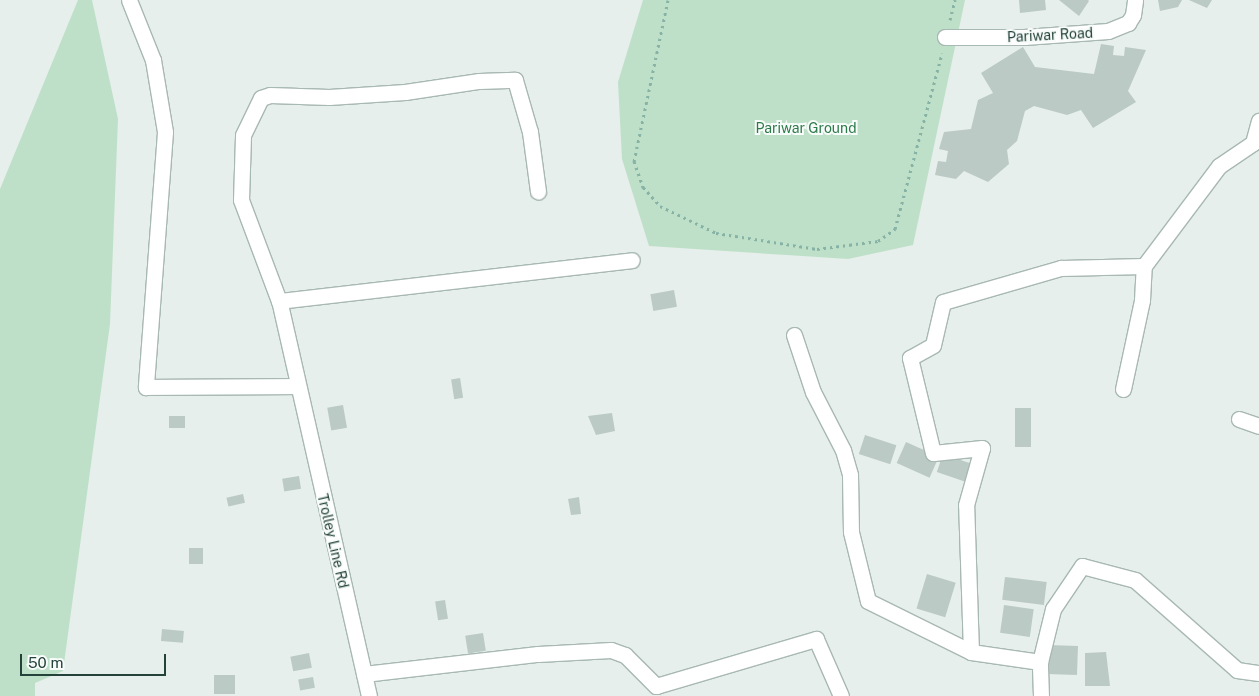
<!DOCTYPE html>
<html>
<head>
<meta charset="utf-8">
<style>
	body { margin:0 }
	#map { position:relative; width:1259px; height:696px; overflow:hidden; background:#e6efeb; font-family:"Public Sans",sans-serif }
	div>[style] { position:absolute }
	.green>* { inset:0; background:#bfe0c8 }
	.building>* { inset:0; background:#bbcac4; transform-origin:0 0 }
	.path>* { height:3px; margin-top:-1.5px; transform-origin:0; background:repeating-linear-gradient(90deg,#86b3a5 0 2.5px,transparent 0 6.5px) }
	.roads { filter:drop-shadow(1px 0 #a8b8b2) drop-shadow(-1px 0 #a8b8b2) drop-shadow(0 1px #a8b8b2) drop-shadow(0 -1px #a8b8b2) }
	.minor>* { height:15px; margin:-7.5px; padding:0 7.5px; transform-origin:7.5px; border-radius:7.5px; background:#fff }
	span { translate:-50% -50%; white-space:nowrap; text-align:center; line-height:1.15; -webkit-text-stroke:4px #f7fbf9; paint-order:stroke }
	.street-label { font-size:14px; color:#24423a }
	.park-label { font-size:14px; color:#2d7a4b }
	.scale { position:absolute; left:20px; top:654px; width:146px; height:22px; box-sizing:border-box; border:2px solid #24423a; border-top:0; padding-left:6px; font-size:15px; line-height:18px; white-space:nowrap; color:#24423a; -webkit-text-stroke:4px #f7fbf9; paint-order:stroke }
</style>
</head>
<body>
<div id="map">
	<div class="green">
		<div style="clip-path:polygon(78px 0,92px 0,118px 119px,110px 324px,63px 671px,35px 683px,35px 696px,0 696px,0 189px)"></div>
		<div style="clip-path:polygon(643px 0,965px 0,913px 245px,848px 259px,649px 246px,622px 159px,618px 82px)"></div>
	</div>
	<div class="building">
		<div style="clip-path:polygon(1019px 0,1045px 0,1046px 10px,1020px 13px)"></div>
		<div style="clip-path:polygon(1059px 0,1088px 0,1089px 1px,1079px 16px)"></div>
		<div style="clip-path:polygon(1158px 0,1182px 0,1178px 7px,1160px 11px)"></div>
		<div style="clip-path:polygon(1189px 0,1212px 0,1207px 8px)"></div>
		<div style="clip-path:polygon(1101px 44px,1114px 46px,1113px 55px,1124px 56px,1125px 47px,1146px 50px,1128px 91px,1136px 102px,1093px 128px,1081px 110px,1067px 115px,1034px 106px,1025px 111px,1017px 141px,1007px 150px,1009px 164px,988px 182px,964px 171px,956px 179px,935px 175px,938px 161px,946px 162px,948px 151px,939px 149px,944px 132px,971px 129px,978px 100px,993px 93px,981px 73px,1023px 47px,1035px 67px,1094px 74px)"></div>
		<div style="left:674px;top:290px;width:17px;height:24px;rotate:80deg"></div>
		<div style="left:460px;top:378px;width:20px;height:9px;rotate:81deg"></div>
		<div style="left:343px;top:405px;width:23px;height:16px;rotate:80deg"></div>
		<div style="left:1015px;top:408px;width:16px;height:39px"></div>
		<div style="clip-path:polygon(612px 413px,615px 431px,596px 435px,588px 416px)"></div>
		<div style="left:169px;top:416px;width:16px;height:12px"></div>
		<div style="left:865px;top:435px;width:33px;height:20px;rotate:18deg"></div>
		<div style="left:906px;top:442px;width:36px;height:23px;rotate:24deg"></div>
		<div style="left:943px;top:454px;width:34px;height:19px;rotate:19deg"></div>
		<div style="left:299px;top:476px;width:13px;height:17px;rotate:81deg"></div>
		<div style="left:243px;top:494px;width:9px;height:17px;rotate:77deg"></div>
		<div style="clip-path:polygon(579px 497px,581px 514px,571px 515px,568px 499px)"></div>
		<div style="left:189px;top:548px;width:14px;height:16px"></div>
		<div style="left:927px;top:574px;width:30px;height:36px;rotate:17deg"></div>
		<div style="left:1005px;top:577px;width:42px;height:23px;rotate:7deg"></div>
		<div style="left:445px;top:600px;width:19px;height:10px;rotate:81deg"></div>
		<div style="left:1004px;top:605px;width:30px;height:28px;rotate:8deg"></div>
		<div style="left:162px;top:629px;width:22px;height:12px;rotate:5deg"></div>
		<div style="left:483px;top:633px;width:18px;height:18px;rotate:81deg"></div>
		<div style="left:1048px;top:645px;width:30px;height:29px;rotate:2deg"></div>
		<div style="clip-path:polygon(1106px 652px,1110px 686px,1085px 686px,1085px 653px)"></div>
		<div style="left:309px;top:653px;width:15px;height:19px;rotate:79deg"></div>
		<div style="left:214px;top:675px;width:21px;height:19px"></div>
		<div style="left:313px;top:677px;width:11px;height:15px;rotate:80deg"></div>
	</div>
	<div class="path">
		<div style="left:668px;top:0;width:165px;rotate:101.9deg"></div>
		<div style="left:634px;top:161px;width:28px;rotate:71deg"></div>
		<div style="left:643px;top:187px;width:25px;rotate:48deg"></div>
		<div style="left:660px;top:206px;width:62px;rotate:25.7deg"></div>
		<div style="left:716px;top:233px;width:102px;rotate:9deg"></div>
		<div style="left:817px;top:249px;width:62px;rotate:-7.5deg"></div>
		<div style="left:878px;top:241px;width:21px;rotate:-35deg"></div>
		<div style="left:895px;top:229px;width:182px;rotate:-75deg"></div>
		<div style="left:950px;top:20px;width:21px;rotate:-76deg"></div>
	</div>
	<div class="roads">
		<div class="minor">
			<div style="left:129px;top:0;width:65px;rotate:68.2deg"></div>
			<div style="left:153px;top:60px;width:73px;rotate:80.5deg"></div>
			<div style="left:165px;top:132px;width:256px;rotate:94.3deg"></div>
			<div style="left:146px;top:387px;width:150px;rotate:-0.4deg"></div>
			<div style="left:945px;top:37px;width:79px"></div>
			<div style="left:1024px;top:37px;width:84px;rotate:-4.1deg"></div>
			<div style="left:1108px;top:31px;width:22px;rotate:-22deg"></div>
			<div style="left:1128px;top:23px;width:9px;rotate:-58deg"></div>
			<div style="left:1133px;top:15px;width:15px;rotate:-82deg"></div>
			<div style="left:279px;top:301px;width:355px;rotate:-6.6deg"></div>
			<div style="left:794px;top:335px;width:60px;rotate:71.6deg"></div>
			<div style="left:813px;top:392px;width:65px;rotate:62.7deg"></div>
			<div style="left:843px;top:450px;width:26px;rotate:74deg"></div>
			<div style="left:850px;top:475px;width:57px;rotate:89deg"></div>
			<div style="left:851px;top:532px;width:71px;rotate:76.2deg"></div>
			<div style="left:868px;top:601px;width:115px;rotate:26.3deg"></div>
			<div style="left:971px;top:652px;width:70px;rotate:8.2deg"></div>
			<div style="left:1123px;top:389px;width:91px;rotate:-77.9deg"></div>
			<div style="left:1142px;top:300px;width:34px;rotate:-87deg"></div>
			<div style="left:1144px;top:266px;width:125px;rotate:-53.1deg"></div>
			<div style="left:1219px;top:166px;width:41px;rotate:-34.1deg"></div>
			<div style="left:1253px;top:143px;width:23px;rotate:-75deg"></div>
			<div style="left:1239px;top:419px;width:21px;rotate:19deg"></div>
			<div style="left:971px;top:652px;width:147px;rotate:-91.9deg"></div>
			<div style="left:966px;top:505px;width:59px;rotate:-74.3deg"></div>
			<div style="left:982px;top:448px;width:49px;rotate:174.2deg"></div>
			<div style="left:933px;top:453px;width:98px;rotate:-103.6deg"></div>
			<div style="left:910px;top:358px;width:26px;rotate:-29deg"></div>
			<div style="left:933px;top:345px;width:44px;rotate:-76.9deg"></div>
			<div style="left:943px;top:302px;width:123px;rotate:-16.1deg"></div>
			<div style="left:1061px;top:268px;width:83px;rotate:-1.4deg"></div>
			<div style="left:364px;top:674px;width:175px;rotate:-6.6deg"></div>
			<div style="left:538px;top:654px;width:73px;rotate:-3.1deg"></div>
			<div style="left:611px;top:650px;width:15px;rotate:20deg"></div>
			<div style="left:625px;top:655px;width:44px;rotate:45deg"></div>
			<div style="left:656px;top:686px;width:167px;rotate:-16.4deg"></div>
			<div style="left:816px;top:639px;width:62px;rotate:66.3deg"></div>
			<div style="left:369px;top:696px;width:405px;rotate:-102.8deg"></div>
			<div style="left:279px;top:301px;width:108px;rotate:-110.6deg"></div>
			<div style="left:241px;top:200px;width:65px;rotate:-88.2deg"></div>
			<div style="left:243px;top:135px;width:41px;rotate:-64.1deg"></div>
			<div style="left:261px;top:98px;width:9px;rotate:-18deg"></div>
			<div style="left:270px;top:95px;width:59px;rotate:1.9deg"></div>
			<div style="left:329px;top:97px;width:76px;rotate:-3.8deg"></div>
			<div style="left:405px;top:92px;width:75px;rotate:-8.5deg"></div>
			<div style="left:479px;top:81px;width:36px;rotate:-2deg"></div>
			<div style="left:515px;top:80px;width:54px;rotate:73.9deg"></div>
			<div style="left:530px;top:132px;width:60px;rotate:82.3deg"></div>
			<div style="left:1041px;top:696px;width:34px;rotate:-92deg"></div>
			<div style="left:1040px;top:662px;width:55px;rotate:-76.2deg"></div>
			<div style="left:1053px;top:609px;width:52px;rotate:-56deg"></div>
			<div style="left:1082px;top:566px;width:55px;rotate:14.8deg"></div>
			<div style="left:1135px;top:580px;width:136px;rotate:41.4deg"></div>
			<div style="left:1237px;top:670px;width:22px;rotate:8deg"></div>
		</div>
	</div>
	<div class="street-label">
		<span style="left:1050px;top:35px;rotate:-3deg">Pariwar Road</span>
		<span style="left:333px;top:541px;rotate:77deg">Trolley Line Rd</span>
	</div>
	<div class="park-label">
		<span style="left:806px;top:128px">Pariwar Ground</span>
	</div>
	<div class="scale">50 m</div>
</div>
</body>
</html>
